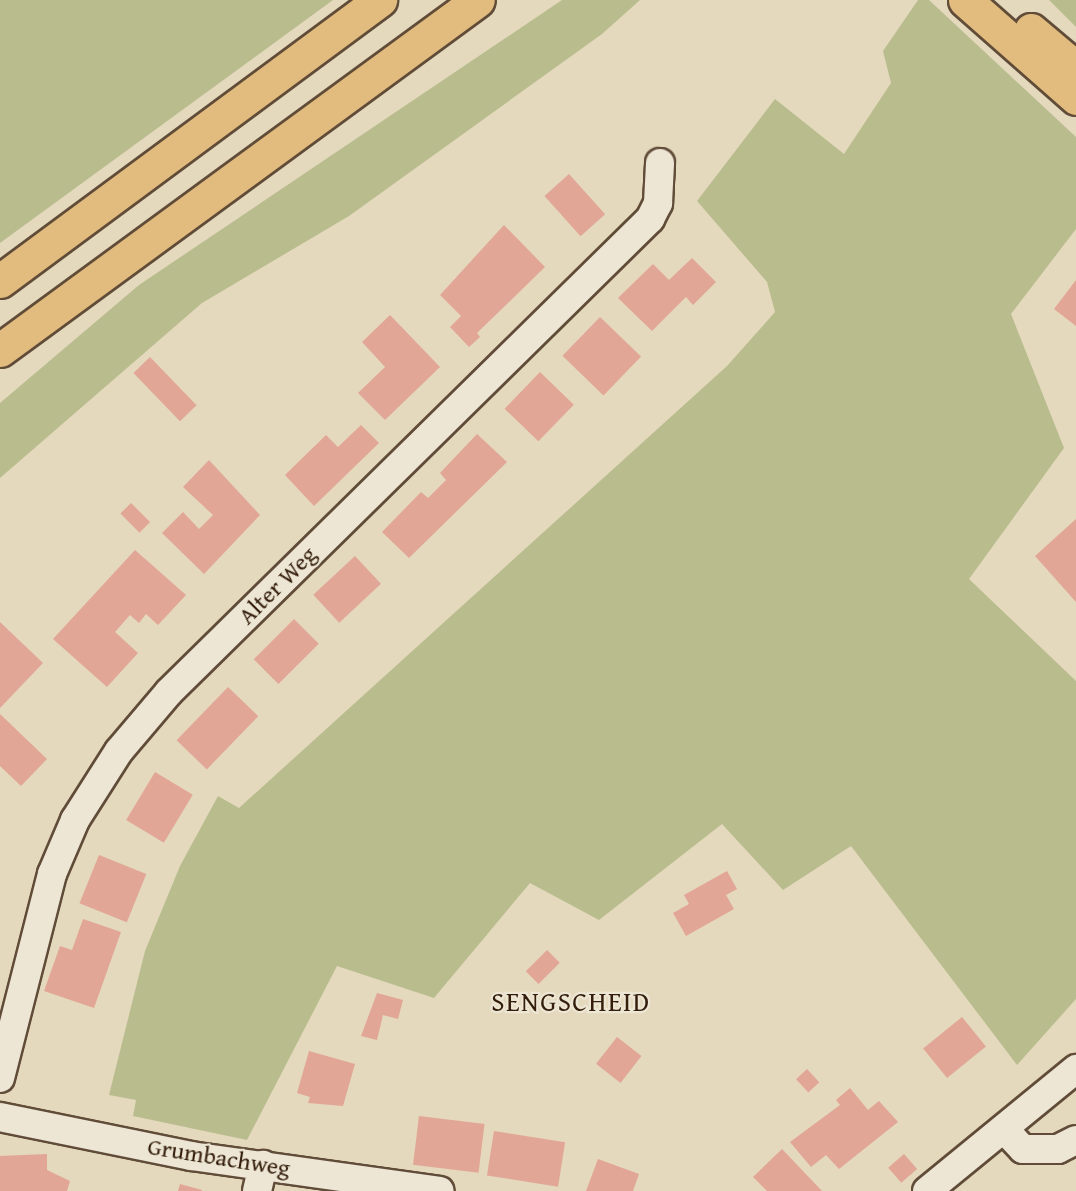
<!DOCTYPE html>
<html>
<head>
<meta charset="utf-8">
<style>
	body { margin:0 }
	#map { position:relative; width:1076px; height:1191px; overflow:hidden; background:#e4d8bd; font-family:"Gentium Book Plus",serif }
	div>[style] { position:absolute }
	.green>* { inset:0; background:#b9bd8e }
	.building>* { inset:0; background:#e2a696; transform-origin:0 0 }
	.roads { filter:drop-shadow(2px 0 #604c38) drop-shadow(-2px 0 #604c38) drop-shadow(0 2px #604c38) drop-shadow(0 -2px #604c38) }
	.minor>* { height:28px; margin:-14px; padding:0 14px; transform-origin:14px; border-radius:14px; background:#ede6d4 }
	.major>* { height:33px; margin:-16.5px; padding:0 16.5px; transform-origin:16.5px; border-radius:16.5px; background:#e2bc7e }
	.highway>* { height:33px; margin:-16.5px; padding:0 16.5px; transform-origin:16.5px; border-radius:16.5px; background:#e2bc7e }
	span { translate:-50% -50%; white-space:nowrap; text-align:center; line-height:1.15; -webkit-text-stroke:4.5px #ede6d4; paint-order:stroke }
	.street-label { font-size:24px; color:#341e0b }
	.quarter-label { font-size:27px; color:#341e0b; letter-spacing:1.5px }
</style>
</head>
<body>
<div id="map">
	<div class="green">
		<div style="clip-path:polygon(0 0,333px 0,0 243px)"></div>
		<div style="clip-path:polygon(562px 0,640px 0,602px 34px,349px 216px,202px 303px,0 478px,0 403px,139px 285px)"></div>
		<div style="clip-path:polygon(918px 0,929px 0,1076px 137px,1076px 229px,1011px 314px,1064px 448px,969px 579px,1076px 681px,1076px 999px,1017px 1065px,851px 846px,783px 890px,722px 824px,599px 920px,530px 883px,434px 998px,337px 966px,247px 1140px,133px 1116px,136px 1100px,109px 1095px,145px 951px,180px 866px,218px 796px,239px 808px,727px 366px,775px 312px,767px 282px,697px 201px,775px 99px,844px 154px,891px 83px,883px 51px)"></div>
		<div style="clip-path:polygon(1049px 0,1076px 0,1076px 27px)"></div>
	</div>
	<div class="building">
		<div style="left:569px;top:174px;width:54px;height:33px;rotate:48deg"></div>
		<div style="clip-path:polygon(504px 225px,545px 267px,477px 333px,480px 337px,469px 347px,450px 327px,461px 316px,440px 295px)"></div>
		<div style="clip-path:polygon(692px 258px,716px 282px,693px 305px,686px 297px,652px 331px,618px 298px,653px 264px,669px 280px)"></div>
		<div style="clip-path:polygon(1076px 280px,1076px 326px,1054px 309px)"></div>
		<div style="clip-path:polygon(390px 315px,440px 367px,385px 420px,358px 393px,385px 367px,362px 342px)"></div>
		<div style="left:600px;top:317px;width:57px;height:54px;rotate:44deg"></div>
		<div style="left:150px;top:357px;width:67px;height:23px;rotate:46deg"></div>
		<div style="left:540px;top:372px;width:47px;height:51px;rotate:44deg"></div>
		<div style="clip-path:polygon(361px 425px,379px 443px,314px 506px,285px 475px,326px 435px,338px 447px)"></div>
		<div style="clip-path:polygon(477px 434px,507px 462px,409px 558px,382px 532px,421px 492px,428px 498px,446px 480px,440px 473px)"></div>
		<div style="clip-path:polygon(209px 460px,260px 515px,204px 574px,162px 533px,183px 512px,199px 529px,213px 515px,183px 487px)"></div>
		<div style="left:131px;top:503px;width:27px;height:15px;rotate:45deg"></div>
		<div style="clip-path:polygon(1076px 519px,1076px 602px,1035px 556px)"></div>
		<div style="clip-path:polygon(135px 550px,186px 595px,158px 625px,146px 614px,139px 623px,130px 615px,115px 632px,138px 653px,107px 687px,53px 639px)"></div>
		<div style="left:355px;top:556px;width:38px;height:57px;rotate:47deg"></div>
		<div style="left:294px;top:619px;width:35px;height:57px;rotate:45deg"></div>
		<div style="clip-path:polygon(0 622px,43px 663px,0 708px)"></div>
		<div style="left:228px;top:687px;width:42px;height:74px;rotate:44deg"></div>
		<div style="clip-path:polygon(0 714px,47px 759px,21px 786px,0 766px)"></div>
		<div style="left:155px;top:772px;width:44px;height:56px;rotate:31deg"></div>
		<div style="left:99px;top:855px;width:51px;height:52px;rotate:22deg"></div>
		<div style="clip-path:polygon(727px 871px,737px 889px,726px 895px,734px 909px,686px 936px,673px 913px,689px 904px,684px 895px)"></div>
		<div style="clip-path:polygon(83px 919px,121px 932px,94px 1008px,44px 991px,60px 946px,72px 950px)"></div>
		<div style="left:547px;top:950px;width:18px;height:30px;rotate:45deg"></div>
		<div style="clip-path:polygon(377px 993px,403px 1000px,398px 1019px,383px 1015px,377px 1040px,361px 1036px)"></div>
		<div style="left:962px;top:1017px;width:38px;height:50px;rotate:51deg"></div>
		<div style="left:617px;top:1037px;width:31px;height:34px;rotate:38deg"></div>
		<div style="clip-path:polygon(309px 1051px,355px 1064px,343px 1106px,308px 1103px,310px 1097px,297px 1093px)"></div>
		<div style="left:807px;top:1069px;width:18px;height:15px;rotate:47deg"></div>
		<div style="clip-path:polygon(850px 1088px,868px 1110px,879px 1101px,898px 1122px,839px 1169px,826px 1155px,811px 1167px,790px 1142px,840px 1105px,836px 1100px)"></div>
		<div style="left:419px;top:1116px;width:66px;height:49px;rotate:7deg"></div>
		<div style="left:494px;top:1131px;width:72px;height:45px;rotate:9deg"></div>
		<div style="clip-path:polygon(782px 1149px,822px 1191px,767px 1191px,753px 1177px)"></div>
		<div style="clip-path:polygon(47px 1154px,47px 1170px,70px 1181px,67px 1191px,0 1191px,0 1156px)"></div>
		<div style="left:904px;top:1154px;width:20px;height:21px;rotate:49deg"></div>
		<div style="clip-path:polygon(598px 1159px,639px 1174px,633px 1191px,586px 1191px)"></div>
		<div style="clip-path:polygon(180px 1184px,202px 1190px,202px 1191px,178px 1191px)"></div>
	</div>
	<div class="roads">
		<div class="minor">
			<div style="left:0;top:1078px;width:211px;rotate:-75.7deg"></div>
			<div style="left:52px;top:874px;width:59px;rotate:-66.9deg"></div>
			<div style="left:75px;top:820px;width:82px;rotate:-57.5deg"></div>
			<div style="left:119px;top:751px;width:77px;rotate:-49.7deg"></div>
			<div style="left:169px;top:692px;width:675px;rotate:-44.52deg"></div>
			<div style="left:650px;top:219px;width:18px;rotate:-63deg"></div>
			<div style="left:658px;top:203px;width:40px;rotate:-87.1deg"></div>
			<div style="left:0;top:1117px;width:195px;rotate:11.5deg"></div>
			<div style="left:191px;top:1156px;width:251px;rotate:8deg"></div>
			<div style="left:1005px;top:1130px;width:26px;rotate:47deg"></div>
			<div style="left:1023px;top:1149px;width:35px"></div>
			<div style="left:1058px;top:1149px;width:20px;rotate:-27deg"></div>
			<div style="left:257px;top:1191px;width:27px;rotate:-77deg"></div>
			<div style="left:927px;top:1191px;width:193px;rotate:-39.3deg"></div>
		</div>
		<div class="major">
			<div style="left:965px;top:0;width:148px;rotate:41.4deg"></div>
			<div style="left:1031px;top:30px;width:59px;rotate:40.2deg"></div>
		</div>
		<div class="highway">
			<div style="left:0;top:281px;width:473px;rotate:-36.5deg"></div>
			<div style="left:0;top:350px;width:592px;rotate:-36.21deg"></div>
		</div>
	</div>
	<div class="street-label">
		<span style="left:277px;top:585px;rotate:-45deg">Alter Weg</span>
		<span style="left:219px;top:1157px;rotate:9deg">Grumbachweg</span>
	</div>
	<div class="quarter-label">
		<span style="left:571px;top:1002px">SENGSCHEID</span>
	</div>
</div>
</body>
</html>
